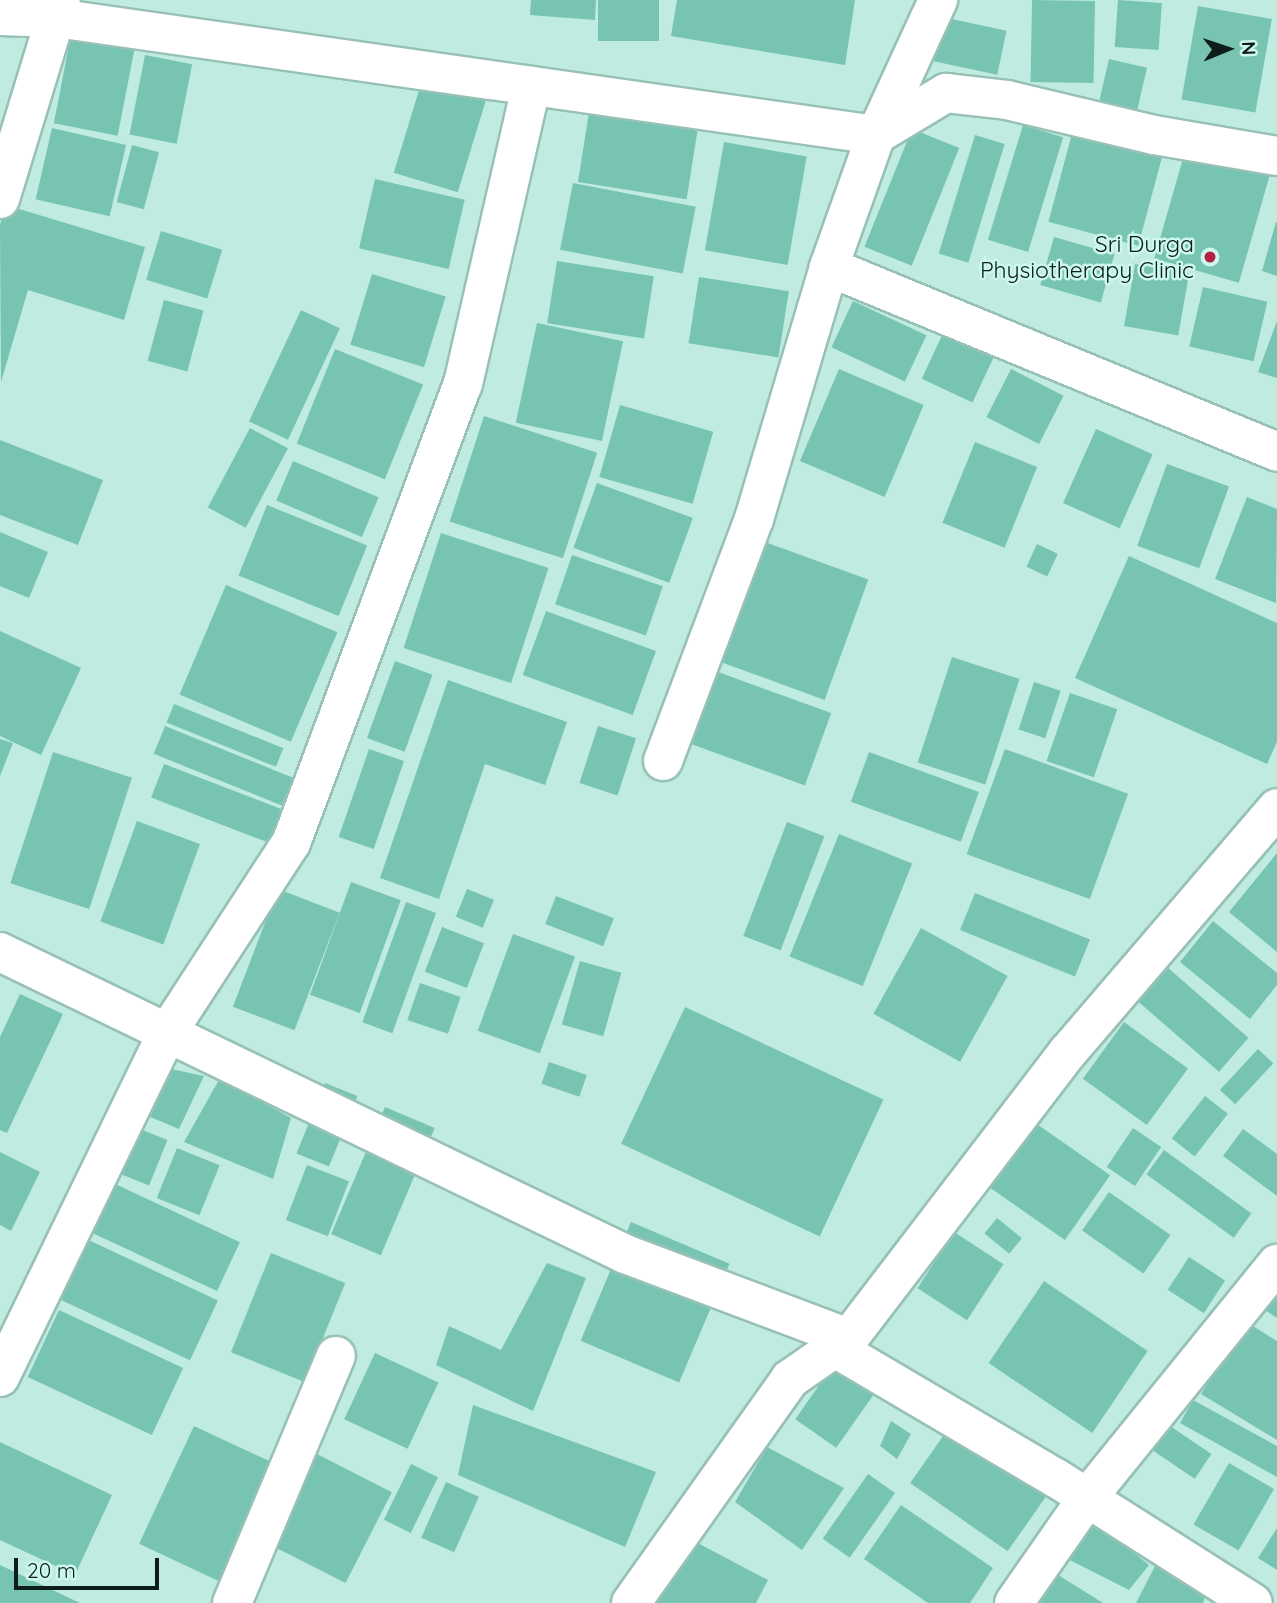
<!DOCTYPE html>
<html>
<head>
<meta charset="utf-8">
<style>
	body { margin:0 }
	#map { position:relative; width:1277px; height:1603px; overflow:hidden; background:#c0ebe0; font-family:Quicksand,sans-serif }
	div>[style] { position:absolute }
	.building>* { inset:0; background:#78c4b2; transform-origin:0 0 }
	.roads { filter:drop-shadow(2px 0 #97c1b6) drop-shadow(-2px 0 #97c1b6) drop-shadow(0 2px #97c1b6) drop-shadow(0 -2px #97c1b6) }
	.minor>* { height:38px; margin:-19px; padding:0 19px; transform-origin:19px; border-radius:19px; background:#fff }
	.dots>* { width:19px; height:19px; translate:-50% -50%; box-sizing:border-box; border:4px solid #cdf8ed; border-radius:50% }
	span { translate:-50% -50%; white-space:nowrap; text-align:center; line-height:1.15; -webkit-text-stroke:5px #cdf8ed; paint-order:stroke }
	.poi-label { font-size:23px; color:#0d1e1a }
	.right { translate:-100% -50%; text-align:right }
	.north { position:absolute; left:1193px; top:14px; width:70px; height:70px; -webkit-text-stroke:5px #cdf8ed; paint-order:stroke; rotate:88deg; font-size:19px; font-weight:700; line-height:28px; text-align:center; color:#0d1e1a }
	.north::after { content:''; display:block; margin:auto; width:24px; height:32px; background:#0d1e1a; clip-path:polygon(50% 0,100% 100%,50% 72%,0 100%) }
	.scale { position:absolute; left:14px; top:1558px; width:145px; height:32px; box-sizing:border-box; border:4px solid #0d1e1a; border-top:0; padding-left:9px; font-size:21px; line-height:24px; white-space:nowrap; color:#0d1e1a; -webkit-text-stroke:5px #cdf8ed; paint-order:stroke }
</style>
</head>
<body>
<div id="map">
	<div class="building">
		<div style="clip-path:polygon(531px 0,596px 0,595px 20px,530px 15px)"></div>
		<div style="left:598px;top:0;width:61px;height:41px"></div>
		<div style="clip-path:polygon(677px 0,855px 0,845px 65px,671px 36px)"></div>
		<div style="left:1032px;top:0;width:63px;height:82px;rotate:1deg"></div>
		<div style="left:1118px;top:0;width:44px;height:47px;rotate:4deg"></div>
		<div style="left:1198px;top:6px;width:75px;height:95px;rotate:10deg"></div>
		<div style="left:942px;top:17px;width:66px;height:45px;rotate:12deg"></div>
		<div style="left:71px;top:35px;width:65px;height:90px;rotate:11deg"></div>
		<div style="left:145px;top:55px;width:48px;height:81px;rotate:11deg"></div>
		<div style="left:1109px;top:59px;width:39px;height:66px;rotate:13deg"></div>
		<div style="left:423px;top:77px;width:67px;height:100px;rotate:17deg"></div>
		<div style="left:590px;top:106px;width:110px;height:77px;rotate:9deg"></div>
		<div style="left:1023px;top:125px;width:42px;height:120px;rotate:17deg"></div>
		<div style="left:52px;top:128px;width:76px;height:73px;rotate:13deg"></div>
		<div style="left:912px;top:129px;width:51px;height:127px;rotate:22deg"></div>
		<div style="left:1073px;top:130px;width:93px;height:95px;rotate:15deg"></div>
		<div style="left:975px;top:135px;width:31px;height:124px;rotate:17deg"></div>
		<div style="left:724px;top:142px;width:84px;height:110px;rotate:10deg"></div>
		<div style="left:132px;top:145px;width:28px;height:59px;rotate:15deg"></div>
		<div style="left:1186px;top:148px;width:88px;height:115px;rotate:16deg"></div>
		<div style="left:375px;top:179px;width:92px;height:71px;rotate:13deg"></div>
		<div style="left:573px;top:183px;width:125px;height:68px;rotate:11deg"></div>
		<div style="clip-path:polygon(6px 205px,145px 247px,124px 320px,28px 290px,1px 382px,0 225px)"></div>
		<div style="clip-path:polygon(1276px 222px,1277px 222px,1277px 276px,1262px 271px)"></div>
		<div style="left:161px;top:231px;width:64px;height:51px;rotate:17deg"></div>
		<div style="left:1054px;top:237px;width:63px;height:50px;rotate:16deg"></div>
		<div style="left:557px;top:261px;width:98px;height:63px;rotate:9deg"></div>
		<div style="left:1135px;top:264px;width:55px;height:63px;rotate:10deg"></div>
		<div style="left:372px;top:274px;width:77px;height:74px;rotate:17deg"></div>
		<div style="left:699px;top:277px;width:91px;height:67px;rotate:9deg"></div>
		<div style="left:1203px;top:287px;width:66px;height:61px;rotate:13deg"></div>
		<div style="left:164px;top:300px;width:41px;height:63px;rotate:15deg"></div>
		<div style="left:853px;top:301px;width:81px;height:51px;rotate:25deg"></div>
		<div style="left:301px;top:310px;width:43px;height:123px;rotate:25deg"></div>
		<div style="clip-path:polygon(1277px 321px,1277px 378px,1258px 372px)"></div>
		<div style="left:537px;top:323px;width:88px;height:102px;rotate:12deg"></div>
		<div style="left:945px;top:329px;width:56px;height:55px;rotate:25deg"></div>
		<div style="left:335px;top:349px;width:95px;height:102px;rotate:22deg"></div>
		<div style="left:839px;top:369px;width:92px;height:100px;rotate:23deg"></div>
		<div style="left:1011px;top:369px;width:59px;height:54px;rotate:27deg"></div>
		<div style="left:620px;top:405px;width:97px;height:75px;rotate:16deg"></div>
		<div style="left:484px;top:416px;width:119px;height:111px;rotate:18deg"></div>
		<div style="left:250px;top:428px;width:43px;height:90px;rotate:28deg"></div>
		<div style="left:1096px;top:429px;width:62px;height:81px;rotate:24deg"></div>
		<div style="clip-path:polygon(0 440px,103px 480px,78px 545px,0 515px)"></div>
		<div style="left:975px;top:442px;width:67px;height:87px;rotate:22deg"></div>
		<div style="left:293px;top:461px;width:93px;height:43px;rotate:23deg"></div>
		<div style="left:1167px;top:464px;width:66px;height:87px;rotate:20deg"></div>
		<div style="left:597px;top:483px;width:102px;height:69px;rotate:20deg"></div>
		<div style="clip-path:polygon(1247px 497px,1277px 509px,1276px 603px,1215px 579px)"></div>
		<div style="left:267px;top:505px;width:108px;height:76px;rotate:22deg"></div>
		<div style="clip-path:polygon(0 532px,48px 552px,29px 598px,0 586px)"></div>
		<div style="left:441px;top:533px;width:113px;height:121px;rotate:18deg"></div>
		<div style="left:765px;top:542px;width:110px;height:128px;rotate:20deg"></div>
		<div style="left:1037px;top:544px;width:23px;height:25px;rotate:25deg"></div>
		<div style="left:572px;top:555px;width:96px;height:52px;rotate:19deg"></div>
		<div style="clip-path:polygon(1129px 556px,1277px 623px,1277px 742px,1267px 764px,1075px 678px)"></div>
		<div style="left:226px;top:585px;width:121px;height:119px;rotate:23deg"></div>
		<div style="left:546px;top:611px;width:117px;height:68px;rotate:20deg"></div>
		<div style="clip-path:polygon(0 631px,81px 668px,41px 755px,0 736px)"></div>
		<div style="left:952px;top:657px;width:71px;height:111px;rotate:18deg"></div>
		<div style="left:395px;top:661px;width:40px;height:82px;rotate:20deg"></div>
		<div style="left:710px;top:669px;width:129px;height:77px;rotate:20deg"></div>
		<div style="clip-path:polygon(448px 680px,567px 722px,545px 785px,485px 764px,439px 899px,380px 878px)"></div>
		<div style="left:1034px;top:682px;width:28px;height:50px;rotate:18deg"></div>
		<div style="left:1070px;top:693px;width:50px;height:72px;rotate:19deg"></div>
		<div style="left:174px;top:704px;width:118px;height:20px;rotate:22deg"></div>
		<div style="left:165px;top:726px;width:138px;height:30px;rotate:22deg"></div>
		<div style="left:598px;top:726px;width:40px;height:60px;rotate:18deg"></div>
		<div style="clip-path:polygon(0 739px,13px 743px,0 776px)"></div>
		<div style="left:369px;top:749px;width:37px;height:93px;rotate:19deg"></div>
		<div style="left:1005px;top:749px;width:131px;height:112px;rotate:20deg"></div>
		<div style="left:53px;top:752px;width:83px;height:138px;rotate:18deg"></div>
		<div style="left:869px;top:752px;width:117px;height:53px;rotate:20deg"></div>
		<div style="left:164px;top:764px;width:129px;height:36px;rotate:21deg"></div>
		<div style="left:137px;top:821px;width:67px;height:107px;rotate:20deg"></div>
		<div style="left:787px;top:822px;width:40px;height:122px;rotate:21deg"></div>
		<div style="left:839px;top:834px;width:79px;height:132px;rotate:22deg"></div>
		<div style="clip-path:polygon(1277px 853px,1277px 952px,1229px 912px)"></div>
		<div style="left:351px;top:882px;width:53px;height:120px;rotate:20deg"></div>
		<div style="left:278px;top:889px;width:66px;height:126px;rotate:21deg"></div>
		<div style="left:467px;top:889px;width:29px;height:30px;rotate:22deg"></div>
		<div style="left:975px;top:893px;width:124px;height:40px;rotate:22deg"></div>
		<div style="left:556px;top:896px;width:62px;height:30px;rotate:21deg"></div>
		<div style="left:406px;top:902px;width:32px;height:128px;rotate:20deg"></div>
		<div style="clip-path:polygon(1213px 921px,1277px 973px,1277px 985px,1250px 1019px,1180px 962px)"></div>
		<div style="left:442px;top:927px;width:45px;height:48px;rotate:21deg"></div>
		<div style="left:921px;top:928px;width:99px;height:98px;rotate:29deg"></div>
		<div style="left:513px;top:934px;width:66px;height:103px;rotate:20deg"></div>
		<div style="left:580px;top:961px;width:43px;height:66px;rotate:16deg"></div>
		<div style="left:1167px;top:967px;width:108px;height:45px;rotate:41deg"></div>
		<div style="left:420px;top:983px;width:43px;height:39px;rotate:19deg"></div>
		<div style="clip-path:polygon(20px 994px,63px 1014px,7px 1133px,0 1130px,0 1037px)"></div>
		<div style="left:685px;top:1007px;width:219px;height:151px;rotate:25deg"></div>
		<div style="left:1124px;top:1022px;width:79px;height:70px;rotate:36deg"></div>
		<div style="left:1258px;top:1049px;width:21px;height:56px;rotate:43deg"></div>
		<div style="left:549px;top:1062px;width:40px;height:23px;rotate:19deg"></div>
		<div style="clip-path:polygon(171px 1069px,204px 1076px,179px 1129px,143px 1114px)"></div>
		<div style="clip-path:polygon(220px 1078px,291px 1118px,273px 1179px,184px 1142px)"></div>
		<div style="left:325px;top:1083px;width:35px;height:76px;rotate:22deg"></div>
		<div style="left:1205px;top:1096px;width:29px;height:54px;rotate:38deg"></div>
		<div style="left:385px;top:1107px;width:54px;height:138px;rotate:23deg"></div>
		<div style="left:1034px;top:1122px;width:93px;height:79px;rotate:35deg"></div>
		<div style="left:135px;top:1127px;width:35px;height:49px;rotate:22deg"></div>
		<div style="left:1133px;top:1128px;width:34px;height:47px;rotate:34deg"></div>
		<div style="clip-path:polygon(1243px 1129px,1277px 1154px,1277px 1196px,1223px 1156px)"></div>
		<div style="left:177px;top:1148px;width:46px;height:54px;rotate:22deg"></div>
		<div style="left:1164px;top:1150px;width:108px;height:30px;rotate:36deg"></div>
		<div style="clip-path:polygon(0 1152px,40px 1172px,11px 1231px,0 1225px)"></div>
		<div style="left:307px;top:1165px;width:45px;height:59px;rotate:21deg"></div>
		<div style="left:113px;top:1183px;width:140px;height:54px;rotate:25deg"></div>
		<div style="left:1109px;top:1192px;width:75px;height:47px;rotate:35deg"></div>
		<div style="left:997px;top:1218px;width:32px;height:20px;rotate:39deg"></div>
		<div style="left:631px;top:1222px;width:107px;height:129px;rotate:23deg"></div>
		<div style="left:954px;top:1232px;width:59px;height:67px;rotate:33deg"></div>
		<div style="left:82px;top:1237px;width:150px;height:66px;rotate:25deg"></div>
		<div style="left:271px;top:1253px;width:80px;height:107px;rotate:22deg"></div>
		<div style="left:1189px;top:1257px;width:43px;height:39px;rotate:33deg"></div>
		<div style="clip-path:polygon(547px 1263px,586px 1278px,533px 1411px,436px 1365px,449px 1326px,501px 1350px)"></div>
		<div style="left:1044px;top:1281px;width:125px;height:99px;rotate:34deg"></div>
		<div style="clip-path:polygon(1277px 1287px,1277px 1318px,1262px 1308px)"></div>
		<div style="left:59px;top:1310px;width:137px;height:74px;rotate:25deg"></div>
		<div style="clip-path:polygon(1245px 1321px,1277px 1341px,1277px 1440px,1201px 1394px)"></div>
		<div style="left:375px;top:1353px;width:70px;height:73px;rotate:25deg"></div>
		<div style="left:836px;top:1361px;width:50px;height:71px;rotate:35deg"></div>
		<div style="clip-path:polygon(1193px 1400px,1277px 1446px,1277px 1477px,1180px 1423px)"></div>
		<div style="clip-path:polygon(473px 1405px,656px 1472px,625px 1547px,458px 1475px)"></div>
		<div style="clip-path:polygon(891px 1421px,911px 1434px,897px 1459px,880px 1446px)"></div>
		<div style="left:194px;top:1426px;width:89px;height:130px;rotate:25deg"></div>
		<div style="left:1170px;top:1426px;width:50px;height:30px;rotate:34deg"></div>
		<div style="left:948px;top:1429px;width:119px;height:66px;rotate:35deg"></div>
		<div style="clip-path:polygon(0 1442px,112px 1495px,75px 1575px,0 1540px)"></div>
		<div style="clip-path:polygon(767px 1447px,844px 1488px,802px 1550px,735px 1502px)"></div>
		<div style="left:317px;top:1454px;width:84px;height:102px;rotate:27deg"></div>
		<div style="left:1229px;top:1463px;width:52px;height:71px;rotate:30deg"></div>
		<div style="left:411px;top:1464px;width:30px;height:62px;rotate:26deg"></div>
		<div style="left:868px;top:1474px;width:33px;height:79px;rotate:35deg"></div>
		<div style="left:446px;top:1482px;width:36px;height:61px;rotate:24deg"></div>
		<div style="clip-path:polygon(901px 1505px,993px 1568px,970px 1603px,928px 1603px,864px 1559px)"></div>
		<div style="clip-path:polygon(1089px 1517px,1149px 1565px,1129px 1590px,1060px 1555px)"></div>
		<div style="clip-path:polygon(1277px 1528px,1277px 1570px,1258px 1558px)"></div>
		<div style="clip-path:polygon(690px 1539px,768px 1580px,756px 1603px,657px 1603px)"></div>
		<div style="clip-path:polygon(0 1565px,80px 1603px,0 1603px)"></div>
		<div style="clip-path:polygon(1155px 1566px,1206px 1594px,1203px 1603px,1136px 1603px)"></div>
		<div style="clip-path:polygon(1055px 1573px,1103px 1603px,1037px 1603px)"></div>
	</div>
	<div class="roads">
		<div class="minor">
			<div style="left:0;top:16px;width:56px;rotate:2deg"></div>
			<div style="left:56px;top:18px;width:828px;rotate:8.12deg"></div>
			<div style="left:876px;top:135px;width:82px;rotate:-31deg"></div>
			<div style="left:946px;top:93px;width:61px;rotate:6.5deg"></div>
			<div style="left:1007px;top:100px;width:151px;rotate:13.4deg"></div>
			<div style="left:1154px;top:135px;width:125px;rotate:9.7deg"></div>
			<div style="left:0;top:199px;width:208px;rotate:-73deg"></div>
			<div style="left:829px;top:267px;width:485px;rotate:22.4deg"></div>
			<div style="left:663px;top:761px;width:259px;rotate:-69.4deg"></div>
			<div style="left:754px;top:519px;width:263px;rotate:-73.4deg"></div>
			<div style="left:829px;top:267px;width:140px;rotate:-70.4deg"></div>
			<div style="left:876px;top:135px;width:149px;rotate:-65.3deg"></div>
			<div style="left:0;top:952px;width:694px;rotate:25.79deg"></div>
			<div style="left:625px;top:1254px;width:239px;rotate:20.6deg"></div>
			<div style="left:835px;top:1348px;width:256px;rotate:30.5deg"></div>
			<div style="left:1056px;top:1478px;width:233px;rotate:32.4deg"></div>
			<div style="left:0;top:1377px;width:382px;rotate:-64.1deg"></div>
			<div style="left:167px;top:1033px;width:227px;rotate:-56.9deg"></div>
			<div style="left:291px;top:843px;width:490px;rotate:-69.5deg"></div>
			<div style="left:463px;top:384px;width:306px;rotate:-77.1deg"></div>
			<div style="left:232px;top:1603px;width:268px;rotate:-67.2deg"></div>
			<div style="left:631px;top:1603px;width:275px;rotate:-54.6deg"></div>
			<div style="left:790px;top:1379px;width:72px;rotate:-34.8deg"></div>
			<div style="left:849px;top:1338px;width:360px;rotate:-52.6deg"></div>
			<div style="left:1068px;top:1052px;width:321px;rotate:-49.4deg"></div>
			<div style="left:1014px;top:1603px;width:129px;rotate:-55.1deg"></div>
			<div style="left:1088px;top:1497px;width:300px;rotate:-51deg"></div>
		</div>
	</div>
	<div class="dots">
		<div style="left:1210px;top:257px;background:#b32147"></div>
	</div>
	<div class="poi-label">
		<span class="right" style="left:1194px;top:257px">Sri Durga<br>Physiotherapy Clinic</span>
	</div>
	<div class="north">N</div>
	<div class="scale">20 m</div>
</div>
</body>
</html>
